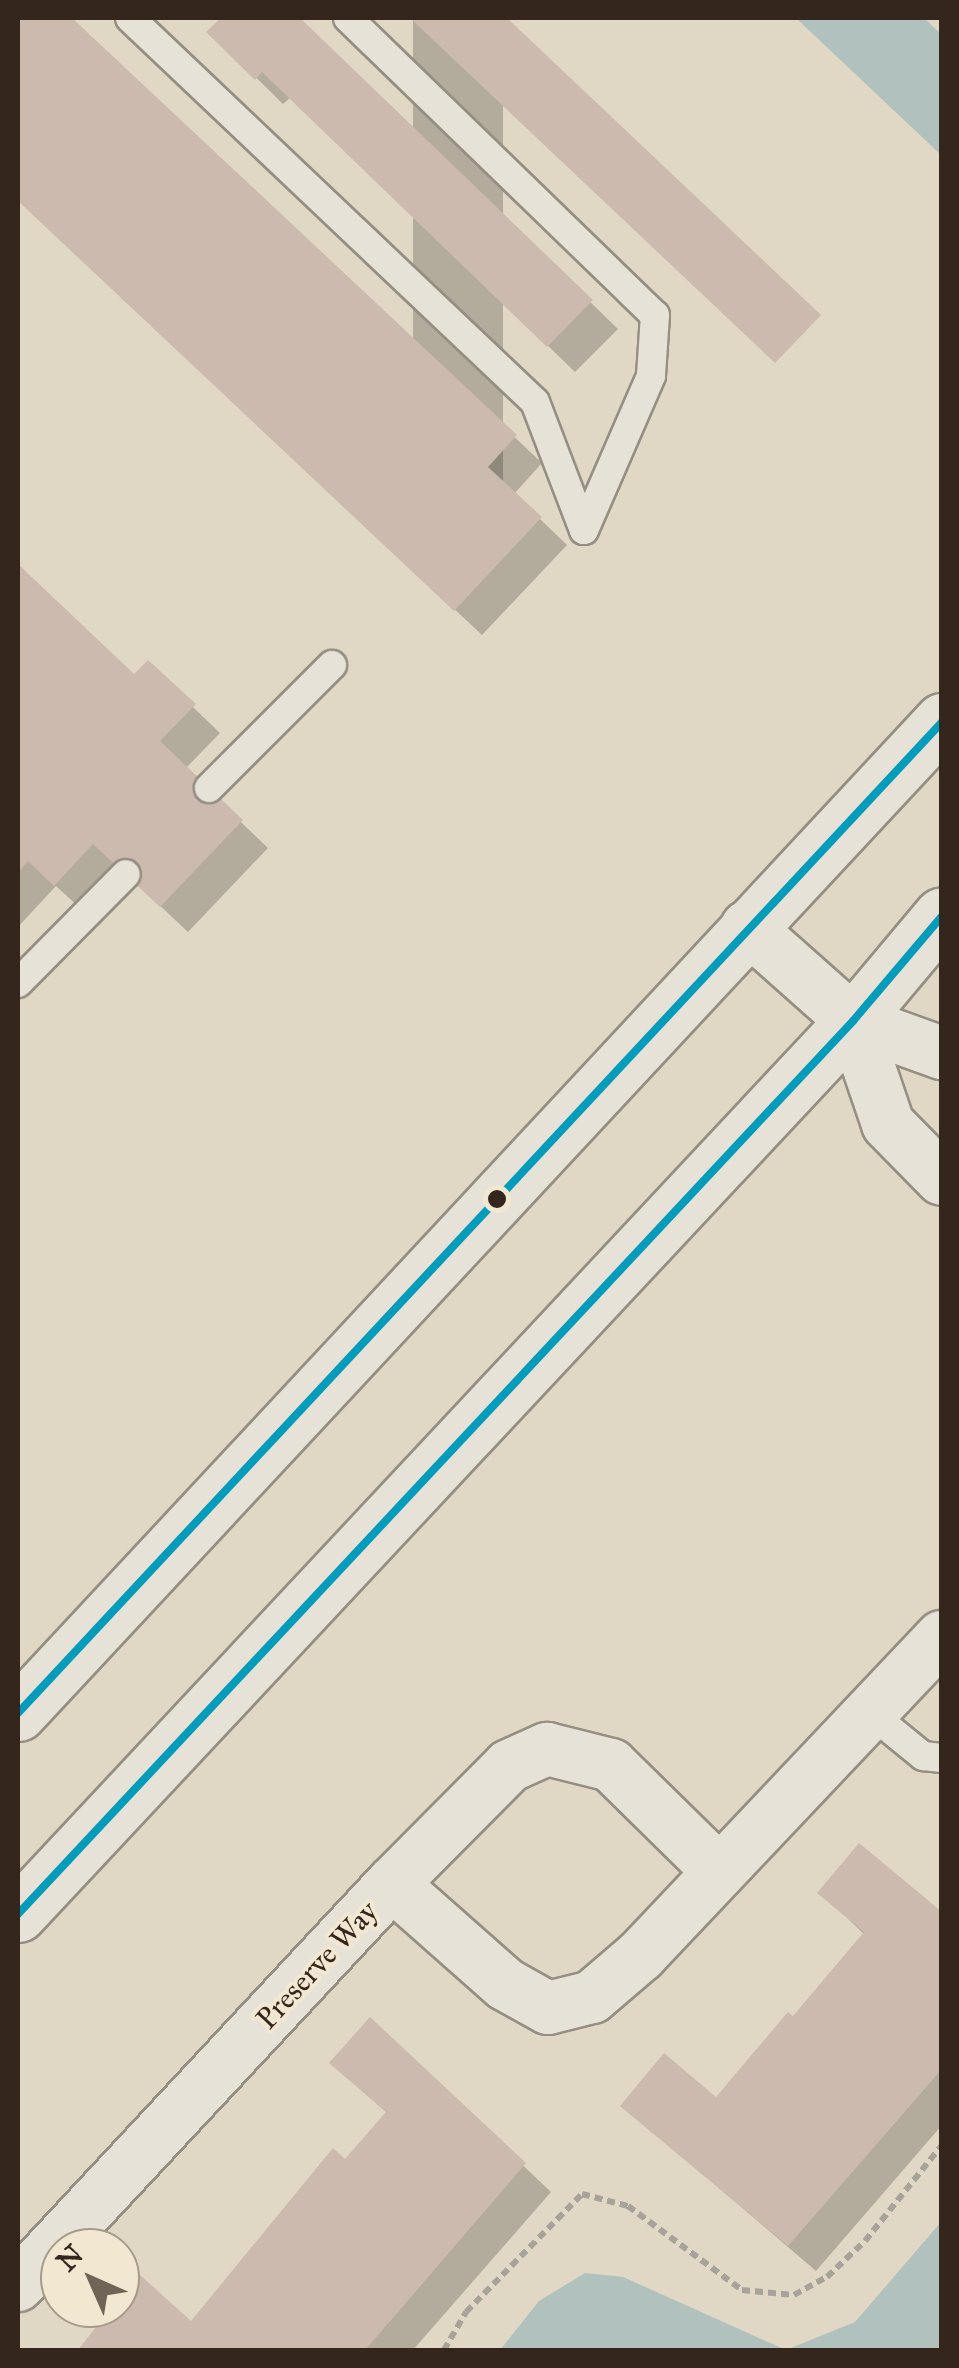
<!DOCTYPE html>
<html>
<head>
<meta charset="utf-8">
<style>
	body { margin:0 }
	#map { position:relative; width:959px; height:2368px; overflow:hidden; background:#e0d7c4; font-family:"IM FELL Great Primer",serif }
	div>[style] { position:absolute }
	.water>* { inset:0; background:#b1c1bd }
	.shadow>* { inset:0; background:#0003; transform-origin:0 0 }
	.building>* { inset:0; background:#cbbaad }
	.path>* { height:6px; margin-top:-3px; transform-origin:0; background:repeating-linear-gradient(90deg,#a7a29a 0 8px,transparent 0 13px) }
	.roads { filter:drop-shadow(2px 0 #958e83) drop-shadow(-2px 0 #958e83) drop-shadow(0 2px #958e83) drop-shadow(0 -2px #958e83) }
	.service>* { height:28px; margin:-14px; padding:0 14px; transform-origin:14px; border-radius:14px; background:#e7e2d8 }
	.minor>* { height:52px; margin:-26px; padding:0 26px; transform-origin:26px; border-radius:26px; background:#e7e2d8 }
	.secondary>* { height:55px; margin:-27.5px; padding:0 27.5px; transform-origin:27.5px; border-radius:27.5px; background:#e7e2d8 }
	.bus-1>* { height:8px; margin:-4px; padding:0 4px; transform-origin:4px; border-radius:4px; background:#059cbc }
	.dots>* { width:28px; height:28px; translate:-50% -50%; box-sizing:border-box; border:5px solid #f2e8d2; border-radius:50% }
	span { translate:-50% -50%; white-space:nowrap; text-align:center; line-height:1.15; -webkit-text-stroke:8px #f2e8d2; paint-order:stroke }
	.street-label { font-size:30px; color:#34261d }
	.frame { position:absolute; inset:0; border:20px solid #34261d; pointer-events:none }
	.north { position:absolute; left:40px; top:2228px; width:100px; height:100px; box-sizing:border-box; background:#f2e8d2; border:2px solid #a69a8a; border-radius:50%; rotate:315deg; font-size:28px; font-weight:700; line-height:40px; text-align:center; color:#34261d }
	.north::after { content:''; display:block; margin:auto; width:35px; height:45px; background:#706457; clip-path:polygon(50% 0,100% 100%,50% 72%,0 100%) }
</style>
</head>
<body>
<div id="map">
	<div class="water">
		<div style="clip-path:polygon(796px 18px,924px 18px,941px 34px,941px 155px)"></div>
		<div style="clip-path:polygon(941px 2222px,941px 2350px,786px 2350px,855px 2322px)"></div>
		<div style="clip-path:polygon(585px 2273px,623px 2277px,786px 2350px,500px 2350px,539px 2301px)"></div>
	</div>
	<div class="shadow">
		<div style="clip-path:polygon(18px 18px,68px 18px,542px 463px,514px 494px,567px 545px,482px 635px,18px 200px)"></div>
		<div style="clip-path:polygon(224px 18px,297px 18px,618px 329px,575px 372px,291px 97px,283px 104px,210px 32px)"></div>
		<div style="left:413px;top:18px;width:90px;height:538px"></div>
		<div style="clip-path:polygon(18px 568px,134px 678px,148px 664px,220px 733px,185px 769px,268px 848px,188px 932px,121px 869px,82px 910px,56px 886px,18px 927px)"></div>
		<div style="clip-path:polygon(821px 1893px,942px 1915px,942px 2125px,816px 2271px,623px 2106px,716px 2101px,793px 2020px,865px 1935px)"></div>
		<div style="clip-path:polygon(370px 2020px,551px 2192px,413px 2350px,81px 2350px,120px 2301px,191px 2324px,388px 2114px,333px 2063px)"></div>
	</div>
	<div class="building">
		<div style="clip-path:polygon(18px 18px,72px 18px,517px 435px,488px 467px,542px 517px,454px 611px,18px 201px)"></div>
		<div style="clip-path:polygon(221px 18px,300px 18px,593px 300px,547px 347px,262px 72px,255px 80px,206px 32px)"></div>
		<div style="clip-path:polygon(410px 18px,507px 18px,821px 315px,775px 363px)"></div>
		<div style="clip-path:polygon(18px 564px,134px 674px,148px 660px,196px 704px,160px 741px,243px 820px,160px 907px,93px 844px,54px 886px,28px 861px,18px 873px)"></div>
		<div style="clip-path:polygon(859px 1843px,942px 1912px,942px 2069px,788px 2246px,620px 2106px,664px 2053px,716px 2097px,788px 2012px,793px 2016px,864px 1932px,817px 1893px)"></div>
		<div style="clip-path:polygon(370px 2017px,526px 2163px,392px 2319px,365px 2350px,78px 2350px,111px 2308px,120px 2308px,120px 2297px,140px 2275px,191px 2321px,333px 2148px,345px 2159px,386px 2112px,329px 2063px)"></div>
	</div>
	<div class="path">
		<div style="left:444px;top:2350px;width:44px;rotate:-59.9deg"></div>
		<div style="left:466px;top:2312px;width:165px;rotate:-45.5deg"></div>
		<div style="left:582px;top:2194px;width:48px;rotate:14.6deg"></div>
		<div style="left:628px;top:2206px;width:142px;rotate:36.4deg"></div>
		<div style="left:742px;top:2290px;width:52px;rotate:5.5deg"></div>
		<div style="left:794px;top:2295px;width:38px;rotate:-29deg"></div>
		<div style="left:827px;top:2277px;width:52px;rotate:-43.5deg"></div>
		<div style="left:865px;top:2241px;width:123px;rotate:-51.3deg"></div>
	</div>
	<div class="roads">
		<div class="service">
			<div style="left:130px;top:18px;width:558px;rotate:43.48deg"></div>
			<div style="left:535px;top:402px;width:137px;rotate:69.1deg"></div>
			<div style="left:348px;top:18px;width:427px;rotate:44.1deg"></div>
			<div style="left:655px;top:315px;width:61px;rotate:93.8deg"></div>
			<div style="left:651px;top:376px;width:168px;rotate:113.5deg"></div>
			<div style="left:209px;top:788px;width:174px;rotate:-45deg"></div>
			<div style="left:18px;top:983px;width:153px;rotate:-45.3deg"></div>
			<div style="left:869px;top:1712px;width:70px;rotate:39.2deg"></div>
			<div style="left:923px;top:1756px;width:19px;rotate:6deg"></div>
		</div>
		<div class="minor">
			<div style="left:747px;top:927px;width:142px;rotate:41.6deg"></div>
			<div style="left:853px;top:1021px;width:95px;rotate:19.8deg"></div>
			<div style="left:853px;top:1021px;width:109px;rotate:71.2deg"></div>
			<div style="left:888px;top:1124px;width:77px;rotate:45.5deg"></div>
			<div style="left:392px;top:1884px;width:166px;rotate:-45.2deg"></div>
			<div style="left:509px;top:1766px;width:42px;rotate:-24.1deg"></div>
			<div style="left:547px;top:1749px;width:66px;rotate:14deg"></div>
			<div style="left:611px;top:1765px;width:151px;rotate:44.5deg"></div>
			<div style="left:18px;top:2285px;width:548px;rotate:-47deg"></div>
			<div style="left:392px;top:1884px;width:151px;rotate:41.5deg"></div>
			<div style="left:505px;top:1984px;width:49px;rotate:29.2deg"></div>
			<div style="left:548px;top:2008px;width:45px;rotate:-14deg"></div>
			<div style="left:592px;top:1997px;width:65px;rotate:-40.6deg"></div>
			<div style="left:641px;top:1955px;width:438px;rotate:-46.6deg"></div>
		</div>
		<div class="secondary">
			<div style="left:18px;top:1713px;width:1356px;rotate:-47.03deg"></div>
			<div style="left:18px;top:1914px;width:1223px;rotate:-46.92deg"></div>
			<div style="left:853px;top:1021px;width:138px;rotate:-50deg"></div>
		</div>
	</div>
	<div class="bus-1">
		<div style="left:18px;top:1713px;width:1355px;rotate:-47deg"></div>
		<div style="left:18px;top:1914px;width:1223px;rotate:-46.92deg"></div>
		<div style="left:853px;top:1021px;width:138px;rotate:-49.7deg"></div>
	</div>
	<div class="dots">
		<div style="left:497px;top:1199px;background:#34261d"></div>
	</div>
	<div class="street-label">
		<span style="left:317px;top:1965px;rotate:-47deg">Preserve Way</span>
	</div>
	<div class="frame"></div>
	<div class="north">N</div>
</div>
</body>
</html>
